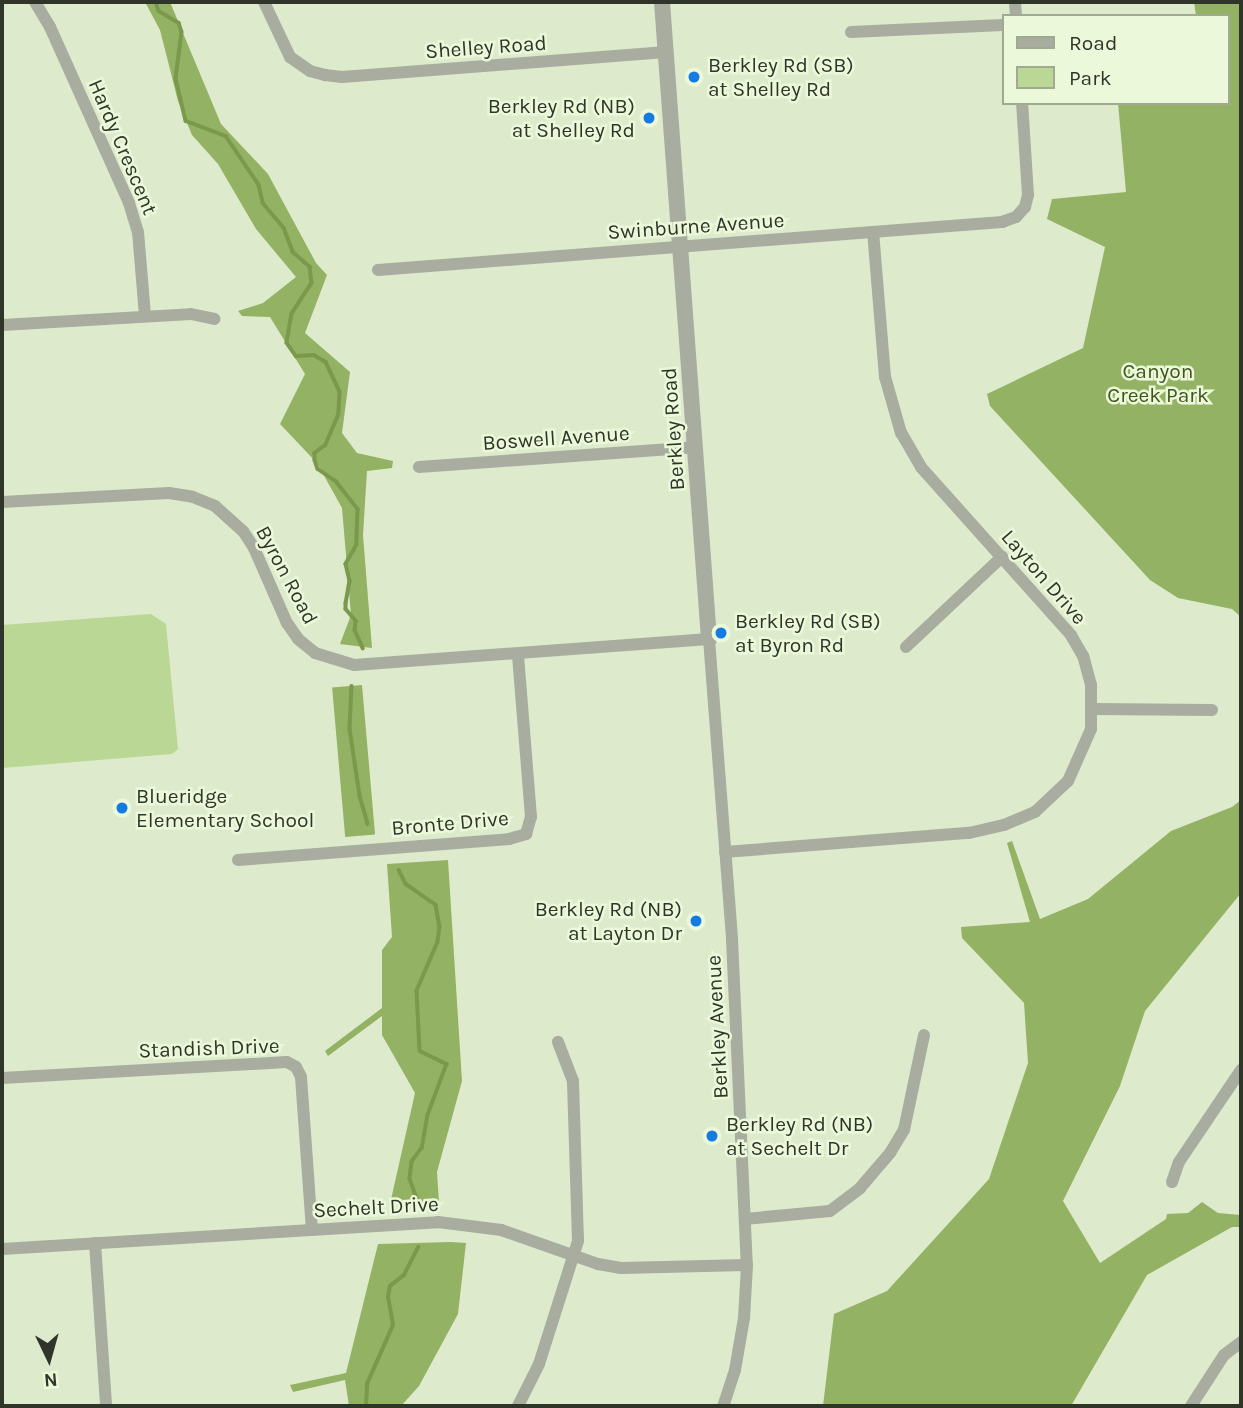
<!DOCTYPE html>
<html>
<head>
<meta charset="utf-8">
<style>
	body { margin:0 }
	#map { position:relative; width:1243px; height:1408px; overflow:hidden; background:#ddebcc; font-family:Karla,sans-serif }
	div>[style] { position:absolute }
	.green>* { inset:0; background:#bbd796 }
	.forest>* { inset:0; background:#93b264; transform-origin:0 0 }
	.stream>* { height:3.5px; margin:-1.75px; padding:0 1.75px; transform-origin:1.75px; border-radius:1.75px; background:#7b994c }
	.minor>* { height:12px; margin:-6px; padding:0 6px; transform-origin:6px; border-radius:6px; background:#a8ada0 }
	.tertiary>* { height:16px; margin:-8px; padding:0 8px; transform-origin:8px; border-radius:8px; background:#a8ada0 }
	.dots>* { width:19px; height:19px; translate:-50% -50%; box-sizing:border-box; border:4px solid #ebf8d9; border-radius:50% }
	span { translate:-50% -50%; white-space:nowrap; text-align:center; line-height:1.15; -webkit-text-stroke:5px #ebf8d9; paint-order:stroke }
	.street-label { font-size:21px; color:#30352a }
	.poi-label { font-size:21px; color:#30352a }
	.left { translate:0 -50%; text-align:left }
	.right { translate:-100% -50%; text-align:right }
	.park-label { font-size:21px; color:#41551e }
	.frame { position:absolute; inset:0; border:4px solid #30352a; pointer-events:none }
	.legend { position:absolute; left:1002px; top:14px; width:228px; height:91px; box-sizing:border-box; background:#ebf8d9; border:2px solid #a0aa93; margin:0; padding:9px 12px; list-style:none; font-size:21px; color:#30352a }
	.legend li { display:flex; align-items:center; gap:14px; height:35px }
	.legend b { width:35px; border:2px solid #a0aa93 }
	.north { position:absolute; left:14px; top:1324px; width:70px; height:70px; -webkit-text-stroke:5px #ebf8d9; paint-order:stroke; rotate:175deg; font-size:19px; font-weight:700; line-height:28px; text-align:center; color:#30352a }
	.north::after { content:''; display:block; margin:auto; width:24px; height:32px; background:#30352a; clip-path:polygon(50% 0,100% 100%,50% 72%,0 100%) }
</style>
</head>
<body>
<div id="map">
	<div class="green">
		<div style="clip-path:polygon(151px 614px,166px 624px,178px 749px,172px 754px,2px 768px,2px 625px)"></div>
	</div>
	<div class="forest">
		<div style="clip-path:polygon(145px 2px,170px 2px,221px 124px,268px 174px,316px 263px,327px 275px,305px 333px,350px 372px,342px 433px,357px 453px,393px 461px,392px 468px,367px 471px,363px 535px,372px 648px,340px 644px,351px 615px,342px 508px,317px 463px,280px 424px,305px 374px,270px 317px,242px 316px,238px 311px,263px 303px,296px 277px,256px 229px,218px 164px,192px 135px,178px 101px,160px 30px)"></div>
		<div style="clip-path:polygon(1194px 2px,1241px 2px,1241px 617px,1232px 609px,1178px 598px,1150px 580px,990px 406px,987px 394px,1083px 348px,1105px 247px,1047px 219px,1052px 199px,1126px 192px,1118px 103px,1227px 103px,1227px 16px,1196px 16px)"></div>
		<div style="left:362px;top:685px;width:150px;height:30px;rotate:85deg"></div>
		<div style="clip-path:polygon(1241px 800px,1241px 893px,1145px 1011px,1120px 1086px,1063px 1201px,1100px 1263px,1166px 1219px,1167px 1214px,1188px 1213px,1202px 1202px,1218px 1213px,1241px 1215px,1241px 1227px,1232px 1227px,1147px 1275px,1071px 1406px,823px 1406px,834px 1314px,887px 1291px,989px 1179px,1028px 1063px,1024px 1003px,962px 938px,961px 927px,1030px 922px,1007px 843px,1012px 841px,1040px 919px,1088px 899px,1171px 831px,1232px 807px)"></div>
		<div style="clip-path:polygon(448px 860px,462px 1081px,437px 1172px,439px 1202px,390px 1204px,415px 1093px,382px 1035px,382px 1016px,328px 1056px,325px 1051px,382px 1008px,382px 950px,392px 937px,387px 864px)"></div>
		<div style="clip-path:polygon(451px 1242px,466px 1243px,458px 1314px,419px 1386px,401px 1406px,349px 1406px,345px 1380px,293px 1392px,290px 1385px,346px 1373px,378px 1244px)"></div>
	</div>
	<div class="stream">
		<div style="left:156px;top:2px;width:9px;rotate:72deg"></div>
		<div style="left:159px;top:11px;width:23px;rotate:31deg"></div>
		<div style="left:179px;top:23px;width:9px;rotate:72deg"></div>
		<div style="left:182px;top:32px;width:47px;rotate:97.3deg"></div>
		<div style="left:176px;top:79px;width:43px;rotate:76.6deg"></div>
		<div style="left:186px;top:121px;width:43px;rotate:20.6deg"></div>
		<div style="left:226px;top:136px;width:59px;rotate:56deg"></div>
		<div style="left:259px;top:185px;width:18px;rotate:77deg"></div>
		<div style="left:263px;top:203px;width:33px;rotate:50deg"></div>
		<div style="left:284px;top:228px;width:26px;rotate:69deg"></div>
		<div style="left:293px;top:252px;width:23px;rotate:41deg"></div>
		<div style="left:310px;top:267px;width:16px;rotate:83deg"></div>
		<div style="left:312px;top:283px;width:37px;rotate:123deg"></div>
		<div style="left:292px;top:314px;width:29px;rotate:100deg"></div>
		<div style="left:287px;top:343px;width:16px;rotate:55deg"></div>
		<div style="left:296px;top:356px;width:18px;rotate:-3deg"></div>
		<div style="left:314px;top:355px;width:14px;rotate:30deg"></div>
		<div style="left:326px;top:362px;width:33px;rotate:65deg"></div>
		<div style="left:340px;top:392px;width:22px;rotate:93deg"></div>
		<div style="left:339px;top:414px;width:34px;rotate:113deg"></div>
		<div style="left:326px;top:445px;width:14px;rotate:144deg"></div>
		<div style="left:315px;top:453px;width:7px;rotate:90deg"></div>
		<div style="left:315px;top:460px;width:9px;rotate:72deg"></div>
		<div style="left:318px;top:469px;width:22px;rotate:34deg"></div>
		<div style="left:336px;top:481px;width:36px;rotate:52deg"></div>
		<div style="left:358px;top:509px;width:36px;rotate:92deg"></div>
		<div style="left:357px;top:545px;width:22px;rotate:120deg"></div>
		<div style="left:346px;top:564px;width:17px;rotate:77deg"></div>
		<div style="left:350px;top:581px;width:22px;rotate:100deg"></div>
		<div style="left:346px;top:603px;width:6px;rotate:90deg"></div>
		<div style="left:346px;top:609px;width:16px;rotate:50deg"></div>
		<div style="left:356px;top:621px;width:9px;rotate:96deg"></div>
		<div style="left:355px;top:630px;width:20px;rotate:66deg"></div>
		<div style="left:352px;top:686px;width:43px;rotate:92.7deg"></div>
		<div style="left:350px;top:729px;width:68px;rotate:81.5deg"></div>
		<div style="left:360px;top:796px;width:29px;rotate:74deg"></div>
		<div style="left:399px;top:870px;width:16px;rotate:63deg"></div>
		<div style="left:406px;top:884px;width:37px;rotate:35deg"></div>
		<div style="left:436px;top:905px;width:22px;rotate:80deg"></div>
		<div style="left:440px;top:927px;width:15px;rotate:98deg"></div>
		<div style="left:438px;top:942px;width:53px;rotate:113.2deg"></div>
		<div style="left:417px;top:991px;width:60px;rotate:87.1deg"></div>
		<div style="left:420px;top:1051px;width:30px;rotate:26deg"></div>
		<div style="left:447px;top:1064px;width:54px;rotate:110.4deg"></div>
		<div style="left:428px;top:1115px;width:34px;rotate:100deg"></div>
		<div style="left:422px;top:1148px;width:17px;rotate:126deg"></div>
		<div style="left:412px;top:1162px;width:17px;rotate:97deg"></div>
		<div style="left:410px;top:1179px;width:23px;rotate:70deg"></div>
		<div style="left:366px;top:1406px;width:22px;rotate:-87deg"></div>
		<div style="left:367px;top:1384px;width:64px;rotate:-66.2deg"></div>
		<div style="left:393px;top:1325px;width:28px;rotate:-100deg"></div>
		<div style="left:388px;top:1297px;width:11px;rotate:-80deg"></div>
		<div style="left:390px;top:1286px;width:18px;rotate:-38deg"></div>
		<div style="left:404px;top:1275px;width:31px;rotate:-63deg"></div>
	</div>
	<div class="minor">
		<div style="left:35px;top:2px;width:29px;rotate:59deg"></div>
		<div style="left:50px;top:27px;width:193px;rotate:65.8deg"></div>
		<div style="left:129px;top:203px;width:30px;rotate:73deg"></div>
		<div style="left:138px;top:232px;width:84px;rotate:85.2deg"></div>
		<div style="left:264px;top:2px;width:61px;rotate:64.7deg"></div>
		<div style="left:290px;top:57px;width:24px;rotate:35deg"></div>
		<div style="left:310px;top:71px;width:16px;rotate:15deg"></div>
		<div style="left:325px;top:75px;width:17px;rotate:7deg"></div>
		<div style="left:342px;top:77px;width:325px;rotate:-4.4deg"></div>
		<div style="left:1015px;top:2px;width:14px;rotate:86deg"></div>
		<div style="left:851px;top:32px;width:152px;rotate:-2.6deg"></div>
		<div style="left:378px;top:270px;width:626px;rotate:-4.4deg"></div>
		<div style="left:1002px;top:222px;width:15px;rotate:-20deg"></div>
		<div style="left:1016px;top:217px;width:13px;rotate:-48deg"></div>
		<div style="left:1025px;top:207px;width:12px;rotate:-76deg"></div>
		<div style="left:1028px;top:195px;width:92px;rotate:-93.7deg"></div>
		<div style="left:2px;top:325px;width:189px;rotate:-3.3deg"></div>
		<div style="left:191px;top:314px;width:24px;rotate:12deg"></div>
		<div style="left:419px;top:467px;width:277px;rotate:-4.1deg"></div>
		<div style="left:2px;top:502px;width:167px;rotate:-3.1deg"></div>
		<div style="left:169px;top:493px;width:24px;rotate:9deg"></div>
		<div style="left:193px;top:497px;width:24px;rotate:22deg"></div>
		<div style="left:215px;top:506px;width:38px;rotate:42deg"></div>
		<div style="left:243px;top:531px;width:20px;rotate:57deg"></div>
		<div style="left:254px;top:548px;width:82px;rotate:66.3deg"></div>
		<div style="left:287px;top:623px;width:19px;rotate:55deg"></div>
		<div style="left:298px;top:639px;width:22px;rotate:39deg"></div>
		<div style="left:315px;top:653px;width:41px;rotate:17.1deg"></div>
		<div style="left:354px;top:665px;width:356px;rotate:-4.2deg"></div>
		<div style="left:709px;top:639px;width:301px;rotate:85.6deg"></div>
		<div style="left:732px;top:939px;width:326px;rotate:87.4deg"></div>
		<div style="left:747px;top:1265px;width:53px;rotate:93.2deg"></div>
		<div style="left:744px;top:1318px;width:53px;rotate:99.8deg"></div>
		<div style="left:735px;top:1370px;width:38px;rotate:108deg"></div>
		<div style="left:906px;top:647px;width:132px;rotate:-43.2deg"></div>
		<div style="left:1093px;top:709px;width:119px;rotate:0.5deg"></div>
		<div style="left:725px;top:852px;width:245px;rotate:-4.5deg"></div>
		<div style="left:969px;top:833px;width:36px;rotate:-13deg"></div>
		<div style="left:1004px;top:825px;width:34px;rotate:-23deg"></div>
		<div style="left:1035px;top:812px;width:45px;rotate:-43.2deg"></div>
		<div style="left:1068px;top:781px;width:57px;rotate:-66.1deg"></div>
		<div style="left:1091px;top:729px;width:44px;rotate:-90deg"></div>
		<div style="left:1091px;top:685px;width:30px;rotate:-105deg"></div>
		<div style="left:1083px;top:656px;width:24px;rotate:-120deg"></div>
		<div style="left:1071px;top:635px;width:225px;rotate:-131.8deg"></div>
		<div style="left:921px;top:467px;width:39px;rotate:-120deg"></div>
		<div style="left:901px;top:433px;width:58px;rotate:-105.9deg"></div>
		<div style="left:885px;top:377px;width:145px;rotate:-94.7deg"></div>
		<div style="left:238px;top:860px;width:272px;rotate:-4.4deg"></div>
		<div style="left:509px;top:839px;width:18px;rotate:-16deg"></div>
		<div style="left:526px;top:834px;width:18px;rotate:-74deg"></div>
		<div style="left:531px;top:817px;width:164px;rotate:-94.6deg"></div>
		<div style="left:2px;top:1078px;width:285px;rotate:-3.2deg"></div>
		<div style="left:287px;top:1062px;width:10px;rotate:29deg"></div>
		<div style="left:296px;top:1067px;width:11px;rotate:63deg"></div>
		<div style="left:301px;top:1077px;width:152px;rotate:85.9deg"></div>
		<div style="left:1172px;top:1182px;width:21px;rotate:-71deg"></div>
		<div style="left:1179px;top:1162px;width:111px;rotate:-56deg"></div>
		<div style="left:745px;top:1219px;width:85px;rotate:-5.4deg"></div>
		<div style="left:830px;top:1211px;width:38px;rotate:-37deg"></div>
		<div style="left:860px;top:1188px;width:46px;rotate:-49.4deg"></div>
		<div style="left:890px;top:1153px;width:27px;rotate:-59deg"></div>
		<div style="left:904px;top:1130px;width:97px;rotate:-78.1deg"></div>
		<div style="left:95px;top:1243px;width:163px;rotate:86.1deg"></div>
		<div style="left:2px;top:1249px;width:437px;rotate:-3.5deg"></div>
		<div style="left:438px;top:1222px;width:64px;rotate:7.2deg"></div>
		<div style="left:501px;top:1230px;width:103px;rotate:19.3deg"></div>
		<div style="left:598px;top:1264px;width:23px;rotate:10deg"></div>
		<div style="left:621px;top:1268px;width:126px;rotate:-1.4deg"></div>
		<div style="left:518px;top:1406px;width:47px;rotate:-63.4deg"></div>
		<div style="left:539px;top:1364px;width:129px;rotate:-72.4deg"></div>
		<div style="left:578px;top:1241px;width:160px;rotate:-91.8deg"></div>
		<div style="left:573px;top:1081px;width:42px;rotate:-111deg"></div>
		<div style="left:1191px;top:1406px;width:61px;rotate:-57.1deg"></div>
		<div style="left:1224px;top:1355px;width:21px;rotate:-37deg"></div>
	</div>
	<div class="tertiary">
		<div style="left:662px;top:2px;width:639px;rotate:85.78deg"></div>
	</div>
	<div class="dots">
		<div style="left:694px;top:77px;background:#147be3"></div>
		<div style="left:649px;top:118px;background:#147be3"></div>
		<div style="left:721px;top:633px;background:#147be3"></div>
		<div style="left:122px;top:808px;background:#147be3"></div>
		<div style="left:696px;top:921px;background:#147be3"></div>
		<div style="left:712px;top:1136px;background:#147be3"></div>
	</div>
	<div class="street-label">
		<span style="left:486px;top:47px;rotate:-4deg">Shelley Road</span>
		<span style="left:123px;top:147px;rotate:67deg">Hardy Crescent</span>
		<span style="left:696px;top:226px;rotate:-4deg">Swinburne Avenue</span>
		<span style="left:673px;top:429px;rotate:-94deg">Berkley Road</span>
		<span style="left:556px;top:438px;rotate:-4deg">Boswell Avenue</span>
		<span style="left:287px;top:575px;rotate:62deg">Byron Road</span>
		<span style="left:1044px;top:577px;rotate:49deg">Layton Drive</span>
		<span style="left:450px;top:823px;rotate:-5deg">Bronte Drive</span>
		<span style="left:717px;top:1027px;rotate:-93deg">Berkley Avenue</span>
		<span style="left:209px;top:1048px;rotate:-2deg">Standish Drive</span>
		<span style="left:376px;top:1207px;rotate:-3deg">Sechelt Drive</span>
	</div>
	<div class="poi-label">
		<span class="left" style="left:708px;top:77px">Berkley Rd (SB)<br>at Shelley Rd</span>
		<span class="right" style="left:635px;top:118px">Berkley Rd (NB)<br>at Shelley Rd</span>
		<span class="left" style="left:735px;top:633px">Berkley Rd (SB)<br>at Byron Rd</span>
		<span class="left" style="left:136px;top:808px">Blueridge<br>Elementary School</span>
		<span class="right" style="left:682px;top:921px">Berkley Rd (NB)<br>at Layton Dr</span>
		<span class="left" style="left:726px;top:1136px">Berkley Rd (NB)<br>at Sechelt Dr</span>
	</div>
	<div class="park-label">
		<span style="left:1158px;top:383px">Canyon<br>Creek Park</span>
	</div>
	<div class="frame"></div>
	<ul class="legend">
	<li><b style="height:9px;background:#a8ada0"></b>Road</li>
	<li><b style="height:19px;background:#bbd796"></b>Park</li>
	</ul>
	<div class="north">N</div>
</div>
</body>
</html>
